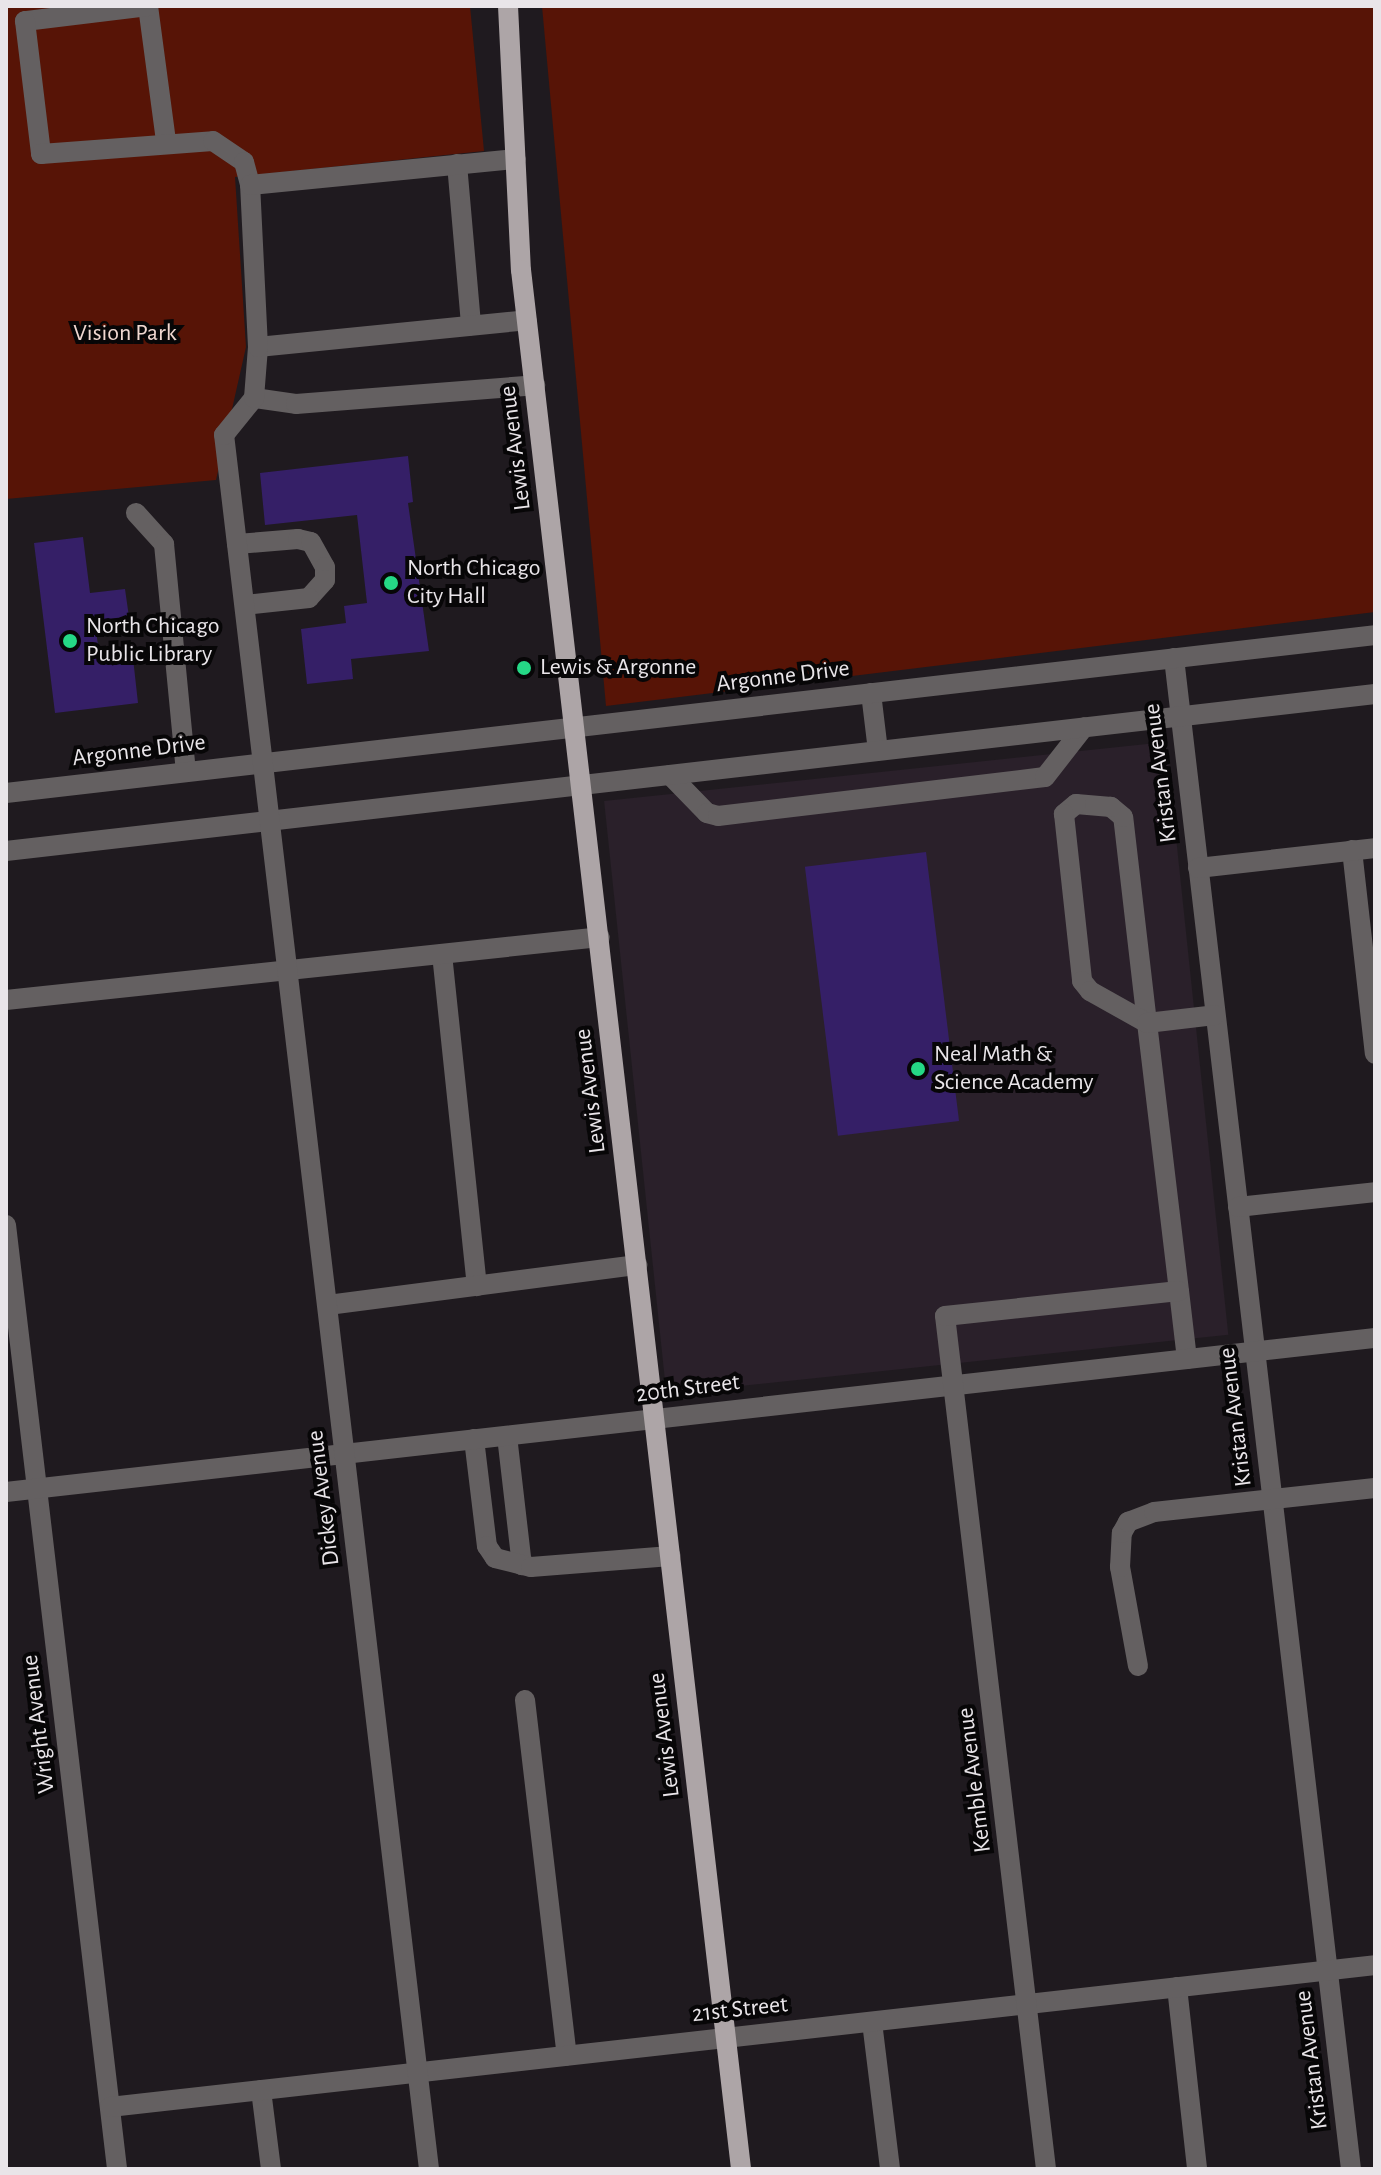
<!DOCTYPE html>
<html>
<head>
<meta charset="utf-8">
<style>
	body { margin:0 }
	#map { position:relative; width:1381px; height:2175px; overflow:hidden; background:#1f1a1f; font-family:"Alegreya Sans",sans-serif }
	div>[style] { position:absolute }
	.built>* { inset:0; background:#2a202a; transform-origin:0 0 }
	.green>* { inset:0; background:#571406 }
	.building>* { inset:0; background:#351f67; transform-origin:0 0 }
	.minor>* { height:20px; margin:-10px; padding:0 10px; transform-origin:10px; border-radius:10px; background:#646061 }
	.major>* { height:20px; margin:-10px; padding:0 10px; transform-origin:10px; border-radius:10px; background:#ada5a7 }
	.dots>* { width:22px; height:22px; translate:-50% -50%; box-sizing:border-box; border:4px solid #070607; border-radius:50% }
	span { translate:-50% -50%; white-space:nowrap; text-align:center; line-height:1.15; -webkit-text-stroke:8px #070607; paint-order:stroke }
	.park-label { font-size:24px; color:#f1d8d1 }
	.street-label { font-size:24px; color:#e9e5e9 }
	.poi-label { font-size:24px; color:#e9e5e9 }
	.left { translate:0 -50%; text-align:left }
	.frame { position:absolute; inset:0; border:8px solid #e9e5e9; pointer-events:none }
</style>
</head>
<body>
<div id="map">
	<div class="built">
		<div style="left:1166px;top:742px;width:596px;height:565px;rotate:84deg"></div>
	</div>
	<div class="green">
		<div style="clip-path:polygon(6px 6px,470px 6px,484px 151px,235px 177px,246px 347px,216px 480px,6px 499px)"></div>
		<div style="clip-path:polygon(542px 6px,1375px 6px,1375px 612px,606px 706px)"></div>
	</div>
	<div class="building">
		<div style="clip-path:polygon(408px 456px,413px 502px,408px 503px,429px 651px,351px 659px,353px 679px,307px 684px,301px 629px,346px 623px,344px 606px,367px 603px,357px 515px,265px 525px,260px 473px)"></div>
		<div style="clip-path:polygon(83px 537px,90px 593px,125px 589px,129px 617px,95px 621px,100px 662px,133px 658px,138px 703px,55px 713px,34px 543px)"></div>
		<div style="left:926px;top:852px;width:271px;height:122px;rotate:83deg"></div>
	</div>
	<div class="minor">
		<div style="left:166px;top:141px;width:136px;rotate:-97.6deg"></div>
		<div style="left:148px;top:6px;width:124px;rotate:173deg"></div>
		<div style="left:25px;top:21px;width:134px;rotate:83.1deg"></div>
		<div style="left:41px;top:154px;width:172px;rotate:-4.3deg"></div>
		<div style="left:213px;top:141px;width:37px;rotate:34deg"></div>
		<div style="left:244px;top:162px;width:24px;rotate:75deg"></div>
		<div style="left:457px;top:164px;width:162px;rotate:85deg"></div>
		<div style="left:258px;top:347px;width:270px;rotate:-5.7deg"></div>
		<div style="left:254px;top:398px;width:42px;rotate:8.1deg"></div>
		<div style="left:296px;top:404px;width:240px;rotate:-4.5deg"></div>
		<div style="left:136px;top:513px;width:42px;rotate:47.9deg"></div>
		<div style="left:164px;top:544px;width:229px;rotate:84.5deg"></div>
		<div style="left:237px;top:544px;width:61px;rotate:-4.7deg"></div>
		<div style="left:298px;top:539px;width:13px;rotate:13deg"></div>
		<div style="left:311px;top:542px;width:29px;rotate:61deg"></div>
		<div style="left:325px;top:567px;width:13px;rotate:90deg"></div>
		<div style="left:325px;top:580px;width:24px;rotate:132deg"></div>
		<div style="left:309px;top:598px;width:64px;rotate:173.8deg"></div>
		<div style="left:1174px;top:658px;width:1521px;rotate:83.32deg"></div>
		<div style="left:871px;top:693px;width:58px;rotate:83.1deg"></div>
		<div style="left:670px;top:775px;width:53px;rotate:45.8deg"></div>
		<div style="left:707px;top:813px;width:11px;rotate:15deg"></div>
		<div style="left:718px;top:816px;width:329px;rotate:-6.8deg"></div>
		<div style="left:1045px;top:777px;width:63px;rotate:-52deg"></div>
		<div style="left:6px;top:793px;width:1378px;rotate:-6.58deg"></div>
		<div style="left:1352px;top:850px;width:205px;rotate:83.6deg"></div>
		<div style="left:6px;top:851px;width:1378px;rotate:-6.54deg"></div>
		<div style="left:1198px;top:868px;width:178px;rotate:-6.4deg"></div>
		<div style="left:442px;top:954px;width:334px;rotate:84deg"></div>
		<div style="left:6px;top:1000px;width:597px;rotate:-6.05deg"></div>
		<div style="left:1238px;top:1207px;width:138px;rotate:-6.2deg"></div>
		<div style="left:6px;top:1225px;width:951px;rotate:83.29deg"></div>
		<div style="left:328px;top:1305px;width:312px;rotate:-7.4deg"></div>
		<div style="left:1187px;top:1359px;width:68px;rotate:-96.7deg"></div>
		<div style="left:1179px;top:1291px;width:270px;rotate:-96.8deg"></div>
		<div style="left:1147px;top:1023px;width:207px;rotate:-96.6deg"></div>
		<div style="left:1123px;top:817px;width:16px;rotate:-140deg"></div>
		<div style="left:1111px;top:807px;width:35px;rotate:-175deg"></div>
		<div style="left:1076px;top:804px;width:16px;rotate:140deg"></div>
		<div style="left:1064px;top:814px;width:168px;rotate:83.8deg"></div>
		<div style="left:1082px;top:981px;width:13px;rotate:51deg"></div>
		<div style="left:1090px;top:991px;width:65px;rotate:29.3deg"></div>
		<div style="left:1147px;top:1023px;width:68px;rotate:-6.7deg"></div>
		<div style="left:507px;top:1436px;width:130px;rotate:83.4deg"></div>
		<div style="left:474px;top:1439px;width:108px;rotate:83.1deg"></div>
		<div style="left:487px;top:1546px;width:14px;rotate:56deg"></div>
		<div style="left:495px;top:1558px;width:37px;rotate:14deg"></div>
		<div style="left:531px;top:1567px;width:140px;rotate:-4.5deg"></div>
		<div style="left:6px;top:1492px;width:1378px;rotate:-6.42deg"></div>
		<div style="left:1138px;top:1666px;width:101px;rotate:-100.3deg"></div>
		<div style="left:1120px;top:1567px;width:34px;rotate:-87deg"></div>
		<div style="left:1122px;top:1533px;width:13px;rotate:-61deg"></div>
		<div style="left:1128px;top:1522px;width:28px;rotate:-21deg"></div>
		<div style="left:1154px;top:1512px;width:222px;rotate:-6.2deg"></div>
		<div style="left:525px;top:1700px;width:358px;rotate:83.3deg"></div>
		<div style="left:1177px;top:1987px;width:183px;rotate:83.7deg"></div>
		<div style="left:872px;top:2022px;width:148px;rotate:83deg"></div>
		<div style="left:261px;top:2090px;width:80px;rotate:82.8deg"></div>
		<div style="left:110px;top:2107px;width:1273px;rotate:-6.4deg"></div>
		<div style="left:429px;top:2169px;width:1746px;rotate:-96.74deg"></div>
		<div style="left:224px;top:435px;width:48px;rotate:-51deg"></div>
		<div style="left:254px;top:398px;width:51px;rotate:-85.5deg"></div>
		<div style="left:258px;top:347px;width:162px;rotate:-92.8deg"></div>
		<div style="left:250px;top:185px;width:267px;rotate:-5.6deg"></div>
		<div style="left:1046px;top:2169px;width:859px;rotate:-96.75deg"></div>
		<div style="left:945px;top:1316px;width:235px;rotate:-6.1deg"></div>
	</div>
	<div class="major">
		<div style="left:508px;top:6px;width:264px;rotate:87.2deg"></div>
		<div style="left:521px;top:270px;width:1912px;rotate:83.39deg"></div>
	</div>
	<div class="dots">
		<div style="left:391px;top:583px;background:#25d886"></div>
		<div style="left:70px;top:641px;background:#25d886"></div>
		<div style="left:524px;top:668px;background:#25d886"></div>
		<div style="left:918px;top:1069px;background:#25d886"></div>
	</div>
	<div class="park-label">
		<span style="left:125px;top:334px">Vision Park</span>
	</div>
	<div class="street-label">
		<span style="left:516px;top:448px;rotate:-97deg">Lewis Avenue</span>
		<span style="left:783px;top:677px;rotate:-7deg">Argonne Drive</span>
		<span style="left:139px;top:751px;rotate:-7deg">Argonne Drive</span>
		<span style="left:1161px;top:773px;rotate:-97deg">Kristan Avenue</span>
		<span style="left:591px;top:1091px;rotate:-97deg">Lewis Avenue</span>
		<span style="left:688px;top:1389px;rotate:-7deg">20th Street</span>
		<span style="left:1236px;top:1417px;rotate:-97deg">Kristan Avenue</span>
		<span style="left:324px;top:1498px;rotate:-97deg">Dickey Avenue</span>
		<span style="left:39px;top:1724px;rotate:-97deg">Wright Avenue</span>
		<span style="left:665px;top:1735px;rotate:-97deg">Lewis Avenue</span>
		<span style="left:975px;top:1780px;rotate:-97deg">Kemble Avenue</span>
		<span style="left:740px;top:2010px;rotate:-6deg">21st Street</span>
		<span style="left:1312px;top:2060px;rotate:-97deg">Kristan Avenue</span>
	</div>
	<div class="poi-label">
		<span class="left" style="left:407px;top:583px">North Chicago<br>City Hall</span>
		<span class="left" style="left:86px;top:641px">North Chicago<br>Public Library</span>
		<span class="left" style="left:540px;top:668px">Lewis &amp; Argonne</span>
		<span class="left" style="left:934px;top:1069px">Neal Math &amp;<br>Science Academy</span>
	</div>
	<div class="frame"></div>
</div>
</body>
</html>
